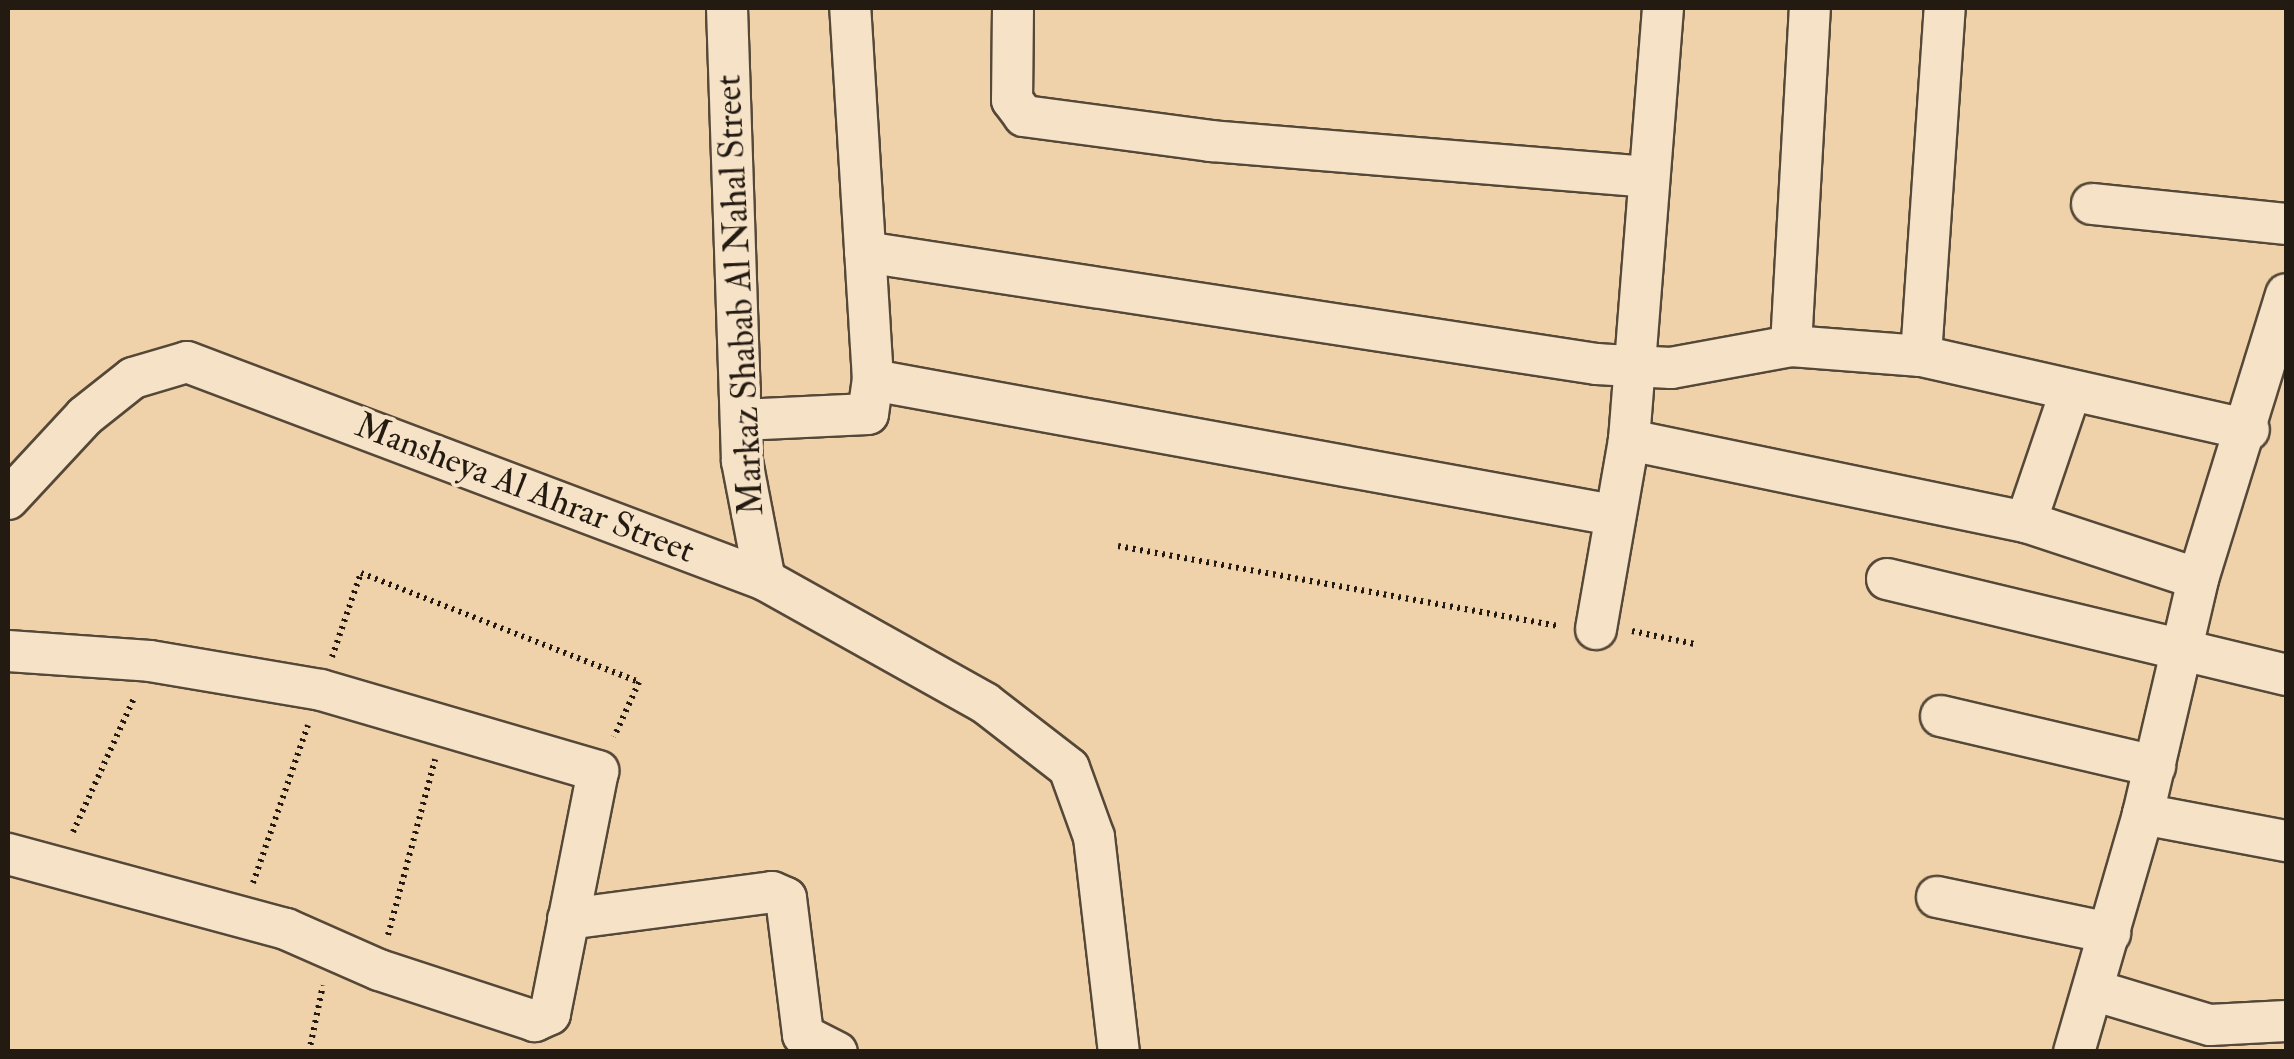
<!DOCTYPE html>
<html>
<head>
<meta charset="utf-8">
<style>
	body { margin:0 }
	#map { position:relative; width:2294px; height:1059px; overflow:hidden; background:#efd2a9; font-family:"IM FELL Double Pica",serif }
	div>[style] { position:absolute }
	.path>* { height:6px; margin-top:-3px; transform-origin:0; background:repeating-linear-gradient(90deg,#231a12 0 2.5px,transparent 0 7.5px) }
	.roads { filter:drop-shadow(2px 0 #564838) drop-shadow(-2px 0 #564838) drop-shadow(0 2px #564838) drop-shadow(0 -2px #564838) }
	.minor>* { height:40px; margin:-20px; padding:0 20px; transform-origin:20px; border-radius:20px; background:#f5e2c7 }
	span { translate:-50% -50%; white-space:nowrap; text-align:center; line-height:1.15; -webkit-text-stroke:8px #f5e2c7; paint-order:stroke }
	.street-label { font-size:35px; color:#231a12 }
	.frame { position:absolute; inset:0; border:10px solid #231a12; pointer-events:none }
</style>
</head>
<body>
<div id="map">
	<div class="path">
		<div style="left:1118px;top:546px;width:449px;rotate:10.3deg"></div>
		<div style="left:1632px;top:631px;width:64px;rotate:11.7deg"></div>
		<div style="left:332px;top:657px;width:89px;rotate:-71deg"></div>
		<div style="left:361px;top:573px;width:299px;rotate:21.4deg"></div>
		<div style="left:639px;top:682px;width:60px;rotate:114.4deg"></div>
		<div style="left:73px;top:832px;width:147px;rotate:-65.5deg"></div>
		<div style="left:253px;top:883px;width:167px;rotate:-70.8deg"></div>
		<div style="left:388px;top:935px;width:182px;rotate:-75deg"></div>
		<div style="left:309px;top:1052px;width:68px;rotate:-78.2deg"></div>
	</div>
	<div class="roads">
		<div class="minor">
			<div style="left:727px;top:8px;width:453px;rotate:88.1deg"></div>
			<div style="left:742px;top:461px;width:121px;rotate:79.1deg"></div>
			<div style="left:1013px;top:8px;width:92px;rotate:90.6deg"></div>
			<div style="left:1012px;top:100px;width:20px;rotate:53deg"></div>
			<div style="left:1024px;top:116px;width:189px;rotate:7.6deg"></div>
			<div style="left:1211px;top:141px;width:439px;rotate:4.7deg"></div>
			<div style="left:2092px;top:204px;width:195px;rotate:5.9deg"></div>
			<div style="left:865px;top:252px;width:740px;rotate:8.71deg"></div>
			<div style="left:1596px;top:364px;width:75px;rotate:3.1deg"></div>
			<div style="left:1671px;top:368px;width:122px;rotate:-10.4deg"></div>
			<div style="left:1791px;top:346px;width:130px;rotate:4.4deg"></div>
			<div style="left:1921px;top:356px;width:336px;rotate:12.7deg"></div>
			<div style="left:1791px;top:346px;width:339px;rotate:-86.8deg"></div>
			<div style="left:1921px;top:356px;width:349px;rotate:-86.1deg"></div>
			<div style="left:873px;top:380px;width:752px;rotate:10.34deg"></div>
			<div style="left:741px;top:420px;width:127px;rotate:-2.7deg"></div>
			<div style="left:868px;top:414px;width:34px;rotate:-82deg"></div>
			<div style="left:873px;top:380px;width:373px;rotate:-93.5deg"></div>
			<div style="left:1629px;top:440px;width:405px;rotate:11.7deg"></div>
			<div style="left:2026px;top:522px;width:181px;rotate:18.3deg"></div>
			<div style="left:8px;top:499px;width:113px;rotate:-47.1deg"></div>
			<div style="left:85px;top:416px;width:61px;rotate:-38.4deg"></div>
			<div style="left:133px;top:378px;width:56px;rotate:-16.5deg"></div>
			<div style="left:187px;top:362px;width:618px;rotate:20.66deg"></div>
			<div style="left:765px;top:580px;width:252px;rotate:29.2deg"></div>
			<div style="left:985px;top:703px;width:106px;rotate:37.7deg"></div>
			<div style="left:1069px;top:768px;width:73px;rotate:70.1deg"></div>
			<div style="left:1094px;top:837px;width:216px;rotate:83.4deg"></div>
			<div style="left:2026px;top:522px;width:136px;rotate:-71.2deg"></div>
			<div style="left:1887px;top:579px;width:410px;rotate:13.5deg"></div>
			<div style="left:1596px;top:629px;width:192px;rotate:-80.1deg"></div>
			<div style="left:1629px;top:440px;width:433px;rotate:-85.5deg"></div>
			<div style="left:8px;top:651px;width:142px;rotate:4deg"></div>
			<div style="left:150px;top:661px;width:173px;rotate:9.6deg"></div>
			<div style="left:321px;top:690px;width:289px;rotate:16.3deg"></div>
			<div style="left:598px;top:771px;width:248px;rotate:101.2deg"></div>
			<div style="left:550px;top:1014px;width:17px;rotate:155deg"></div>
			<div style="left:535px;top:1021px;width:164px;rotate:-161.9deg"></div>
			<div style="left:379px;top:970px;width:102px;rotate:-156.2deg"></div>
			<div style="left:286px;top:929px;width:288px;rotate:-164.9deg"></div>
			<div style="left:1941px;top:716px;width:220px;rotate:13.2deg"></div>
			<div style="left:2143px;top:814px;width:146px;rotate:10.7deg"></div>
			<div style="left:1937px;top:897px;width:177px;rotate:11.8deg"></div>
			<div style="left:568px;top:919px;width:206px;rotate:-7.5deg"></div>
			<div style="left:772px;top:892px;width:15px;rotate:23deg"></div>
			<div style="left:786px;top:898px;width:138px;rotate:82.9deg"></div>
			<div style="left:803px;top:1035px;width:38px;rotate:27deg"></div>
			<div style="left:2093px;top:990px;width:122px;rotate:16.7deg"></div>
			<div style="left:2210px;top:1025px;width:76px;rotate:-3deg"></div>
			<div style="left:2074px;top:1052px;width:248px;rotate:-73.8deg"></div>
			<div style="left:2143px;top:814px;width:241px;rotate:-76.8deg"></div>
			<div style="left:2198px;top:579px;width:298px;rotate:-72.8deg"></div>
		</div>
	</div>
	<div class="street-label">
		<span style="left:740px;top:295px;rotate:-93deg">Markaz Shabab Al Nahal Street</span>
		<span style="left:525px;top:488px;rotate:21deg">Mansheya Al Ahrar Street</span>
	</div>
	<div class="frame"></div>
</div>
</body>
</html>
